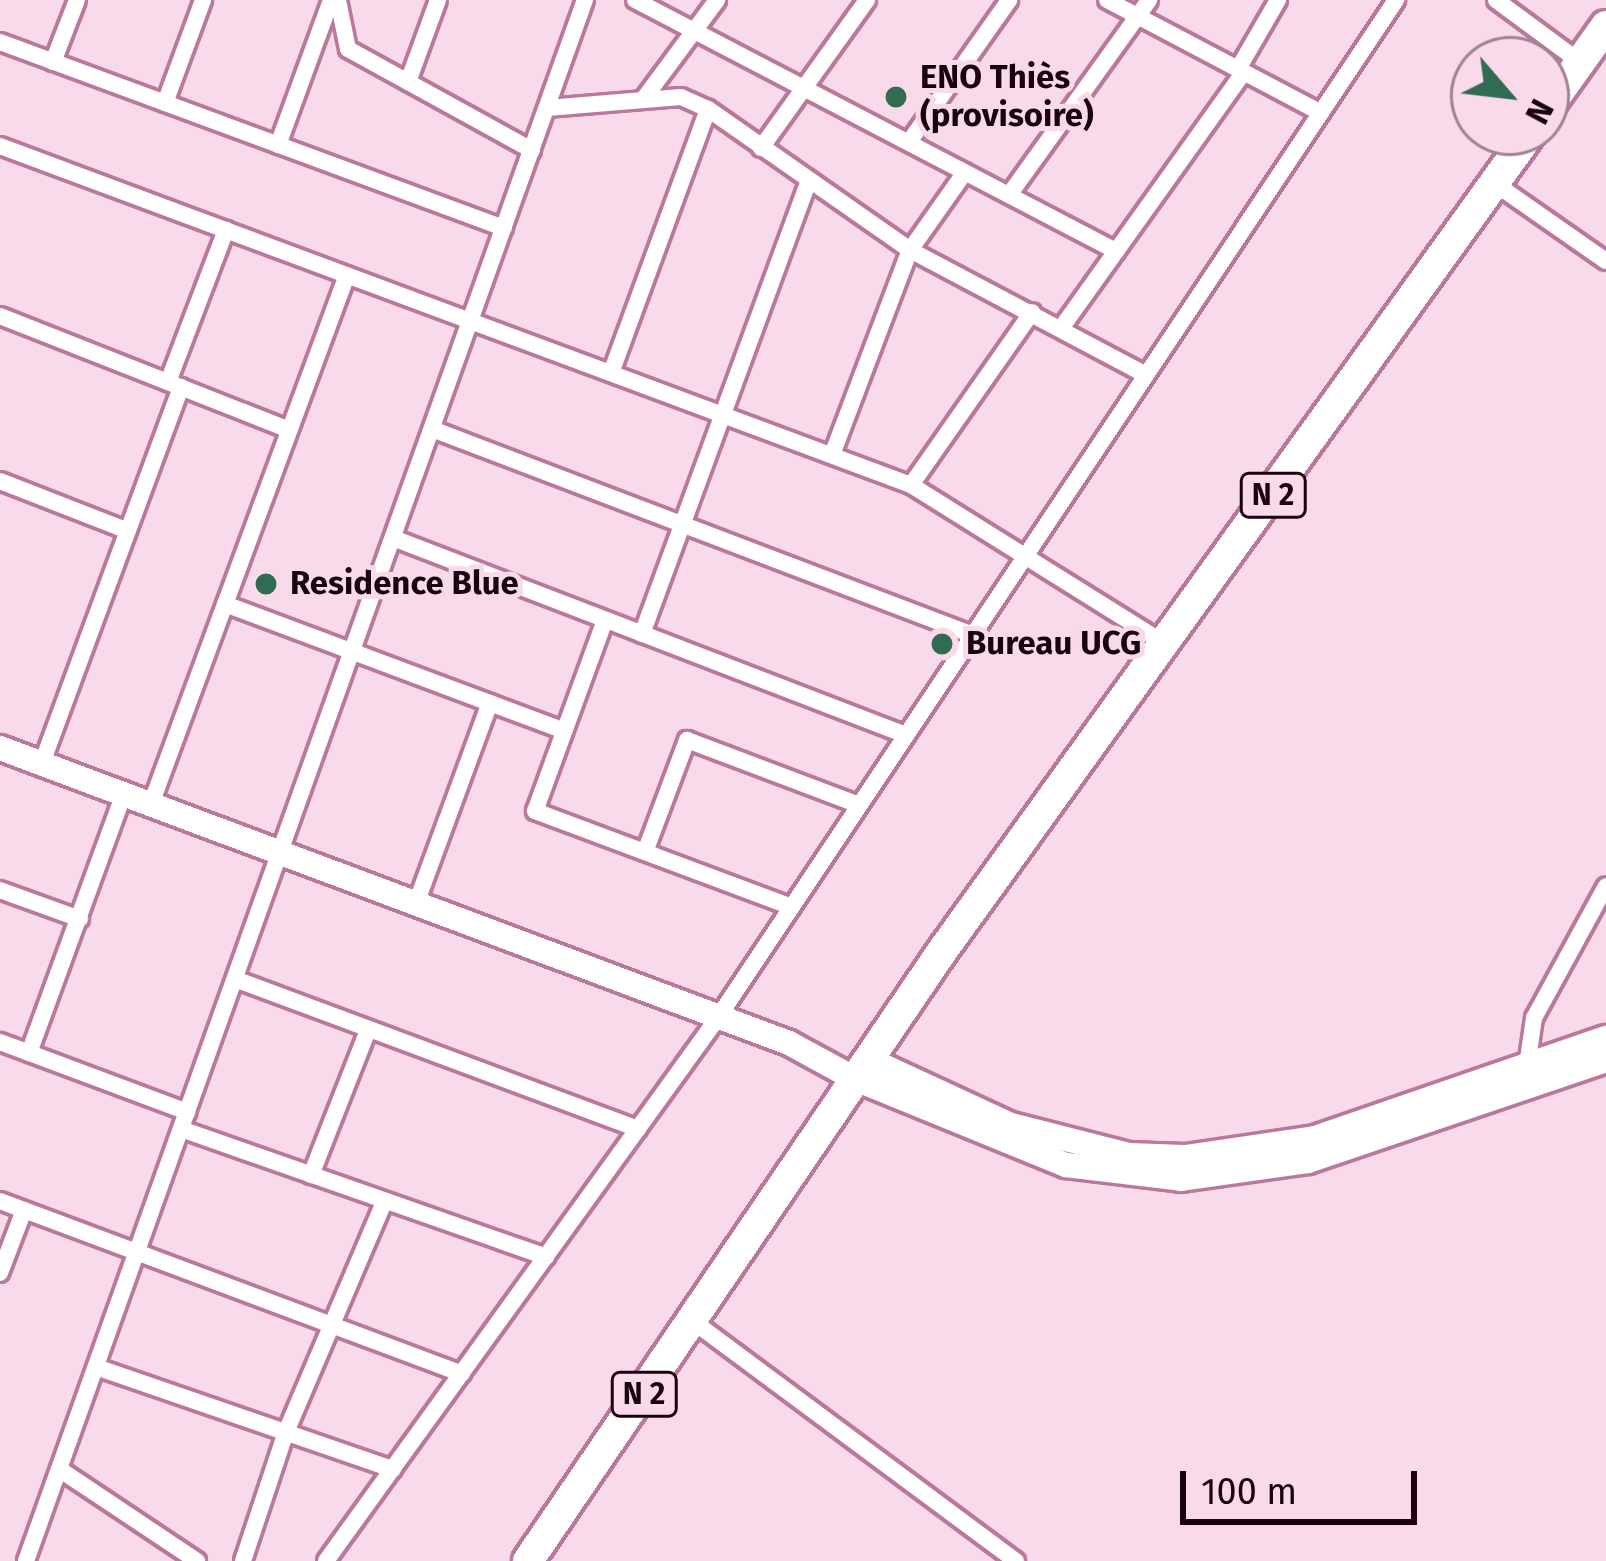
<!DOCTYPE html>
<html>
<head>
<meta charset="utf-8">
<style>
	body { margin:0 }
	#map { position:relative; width:1606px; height:1561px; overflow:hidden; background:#f8daea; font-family:"Fira Sans",sans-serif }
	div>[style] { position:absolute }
	.roads { filter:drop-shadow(3px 0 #ba789d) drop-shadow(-3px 0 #ba789d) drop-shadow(0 3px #ba789d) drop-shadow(0 -3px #ba789d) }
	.street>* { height:16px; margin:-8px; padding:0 8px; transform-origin:8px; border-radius:8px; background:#fff }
	.secondary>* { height:24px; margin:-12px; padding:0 12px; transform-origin:12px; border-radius:12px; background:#fff }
	.primary>* { height:24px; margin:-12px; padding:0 12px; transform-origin:12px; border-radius:12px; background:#fff }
	.highway>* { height:30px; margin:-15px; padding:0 15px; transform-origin:15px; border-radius:15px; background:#fff }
	.dots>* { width:33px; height:33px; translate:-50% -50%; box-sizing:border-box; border:6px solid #f8daea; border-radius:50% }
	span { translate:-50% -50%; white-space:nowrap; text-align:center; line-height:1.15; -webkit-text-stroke:10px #f8daea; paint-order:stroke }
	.shield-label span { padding:3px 9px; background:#f8daea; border:3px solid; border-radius:9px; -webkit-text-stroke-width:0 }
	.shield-label { font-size:30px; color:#190310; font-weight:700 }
	.poi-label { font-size:33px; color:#190310; font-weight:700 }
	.left { translate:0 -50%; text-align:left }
	.north { position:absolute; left:1450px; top:36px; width:120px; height:120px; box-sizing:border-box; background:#f8daea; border:3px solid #9f8493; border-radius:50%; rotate:118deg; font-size:33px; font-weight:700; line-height:48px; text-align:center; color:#190310 }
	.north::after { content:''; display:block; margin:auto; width:42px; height:54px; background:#326b54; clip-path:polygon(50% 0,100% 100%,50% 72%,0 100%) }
	.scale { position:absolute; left:1180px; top:1471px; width:237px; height:54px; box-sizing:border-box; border:6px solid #190310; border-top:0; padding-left:15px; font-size:36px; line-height:42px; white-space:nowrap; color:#190310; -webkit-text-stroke:9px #f8daea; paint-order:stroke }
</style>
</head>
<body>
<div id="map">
	<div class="roads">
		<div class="street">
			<div style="left:338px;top:0;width:50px;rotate:78.5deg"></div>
			<div style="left:348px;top:49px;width:210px;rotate:28.8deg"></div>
			<div style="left:635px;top:0;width:543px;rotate:27.56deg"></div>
			<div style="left:1107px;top:0;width:242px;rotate:27.8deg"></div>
			<div style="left:1496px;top:0;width:104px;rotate:36.4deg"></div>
			<div style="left:0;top:42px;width:537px;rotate:20.26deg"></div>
			<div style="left:53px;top:62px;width:66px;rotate:-68.8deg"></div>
			<div style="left:1238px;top:69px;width:80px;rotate:-59.9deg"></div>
			<div style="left:408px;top:82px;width:87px;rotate:-69.9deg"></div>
			<div style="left:645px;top:97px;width:121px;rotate:-53.4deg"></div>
			<div style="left:165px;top:103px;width:110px;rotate:-69.7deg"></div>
			<div style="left:547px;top:108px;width:134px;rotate:-4.7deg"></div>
			<div style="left:681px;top:97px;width:30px;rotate:24deg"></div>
			<div style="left:708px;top:109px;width:246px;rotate:34.9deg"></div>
			<div style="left:910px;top:250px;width:267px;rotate:27.9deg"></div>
			<div style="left:909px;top:142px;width:174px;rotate:-54.8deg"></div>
			<div style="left:278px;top:145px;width:154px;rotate:-69.9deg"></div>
			<div style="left:0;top:146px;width:972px;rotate:20.41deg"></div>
			<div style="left:911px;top:485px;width:302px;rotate:32deg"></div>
			<div style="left:761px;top:148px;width:182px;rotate:-54.4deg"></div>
			<div style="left:1494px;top:183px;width:136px;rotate:34.9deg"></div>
			<div style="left:1009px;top:195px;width:240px;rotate:-54.3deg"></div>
			<div style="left:0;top:316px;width:311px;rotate:21.5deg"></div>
			<div style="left:1062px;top:327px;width:313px;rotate:-54.5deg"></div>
			<div style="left:611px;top:373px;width:281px;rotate:-69.8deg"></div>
			<div style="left:168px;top:382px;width:163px;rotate:-69.1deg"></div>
			<div style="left:432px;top:429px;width:579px;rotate:20.85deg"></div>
			<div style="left:832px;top:455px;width:219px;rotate:-69.2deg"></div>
			<div style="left:910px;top:250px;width:95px;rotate:-54.8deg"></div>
			<div style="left:0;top:481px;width:137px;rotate:21.3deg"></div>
			<div style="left:911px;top:485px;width:211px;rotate:-55deg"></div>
			<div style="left:393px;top:538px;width:550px;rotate:21.01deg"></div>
			<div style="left:225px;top:604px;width:362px;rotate:20.5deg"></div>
			<div style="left:605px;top:620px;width:203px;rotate:110.1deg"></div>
			<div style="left:535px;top:811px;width:274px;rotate:20.5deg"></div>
			<div style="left:642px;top:634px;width:482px;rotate:-69.8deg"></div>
			<div style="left:42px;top:763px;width:401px;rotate:-69.7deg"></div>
			<div style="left:151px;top:804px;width:564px;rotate:-69.67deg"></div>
			<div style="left:645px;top:852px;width:120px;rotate:-69.4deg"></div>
			<div style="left:687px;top:740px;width:184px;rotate:20.7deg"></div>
			<div style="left:0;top:890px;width:85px;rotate:19.9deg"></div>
			<div style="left:417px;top:901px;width:211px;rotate:-69.8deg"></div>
			<div style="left:235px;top:979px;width:430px;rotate:20.4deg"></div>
			<div style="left:0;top:1042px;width:200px;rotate:20.5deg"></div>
			<div style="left:29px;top:1053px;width:276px;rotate:-69.9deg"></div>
			<div style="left:1527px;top:1066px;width:49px;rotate:-81.7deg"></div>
			<div style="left:1534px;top:1018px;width:150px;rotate:-61.4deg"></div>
			<div style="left:181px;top:1129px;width:387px;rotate:19.3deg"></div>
			<div style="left:311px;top:1175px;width:156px;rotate:-68.5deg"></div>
			<div style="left:0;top:1201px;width:493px;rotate:20.5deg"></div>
			<div style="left:0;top:1273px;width:67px;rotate:-69.1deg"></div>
			<div style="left:694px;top:1322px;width:401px;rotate:36.6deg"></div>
			<div style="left:96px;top:1367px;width:314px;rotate:19deg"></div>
			<div style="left:59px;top:1469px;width:166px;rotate:33.7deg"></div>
			<div style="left:26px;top:1561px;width:1658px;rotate:-70.3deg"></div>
			<div style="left:243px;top:1561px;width:136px;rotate:-71.6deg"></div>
			<div style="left:286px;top:1432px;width:250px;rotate:-66.9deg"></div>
			<div style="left:326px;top:1561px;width:672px;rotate:-54.2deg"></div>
			<div style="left:719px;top:1016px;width:1221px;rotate:-56.32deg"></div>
		</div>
		<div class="secondary">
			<div style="left:0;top:748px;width:842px;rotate:20.5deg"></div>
			<div style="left:789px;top:1043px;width:75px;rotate:28.6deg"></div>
		</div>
		<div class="primary">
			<div style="left:868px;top:1059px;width:157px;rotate:24.8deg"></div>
			<div style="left:1011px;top:1125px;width:122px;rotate:14.3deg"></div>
			<div style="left:1129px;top:1155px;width:56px;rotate:2deg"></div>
			<div style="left:1185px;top:1157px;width:131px;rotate:-8.3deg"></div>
			<div style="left:1315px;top:1138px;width:308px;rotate:-19deg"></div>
			<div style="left:855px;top:1079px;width:228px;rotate:22.2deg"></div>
			<div style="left:1066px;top:1165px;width:116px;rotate:6.9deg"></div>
			<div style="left:1181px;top:1179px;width:128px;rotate:-8.1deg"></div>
			<div style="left:1308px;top:1161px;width:315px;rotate:-18.7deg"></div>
		</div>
		<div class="highway">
			<div style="left:1546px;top:110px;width:103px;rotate:-54.5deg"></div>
			<div style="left:528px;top:1561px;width:739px;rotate:-55.82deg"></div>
			<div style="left:943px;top:950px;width:1007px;rotate:-54.29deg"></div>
		</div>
	</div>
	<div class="dots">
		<div style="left:896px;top:97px;background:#326b54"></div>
		<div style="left:266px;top:584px;background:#326b54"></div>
		<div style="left:942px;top:644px;background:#326b54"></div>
	</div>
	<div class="shield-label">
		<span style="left:1273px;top:495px">N 2</span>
		<span style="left:644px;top:1394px">N 2</span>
	</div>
	<div class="poi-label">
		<span class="left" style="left:920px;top:97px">ENO Thiès<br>(provisoire)</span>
		<span class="left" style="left:290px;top:584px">Residence Blue</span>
		<span class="left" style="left:966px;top:644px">Bureau UCG</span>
	</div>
	<div class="north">N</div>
	<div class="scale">100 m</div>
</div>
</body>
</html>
